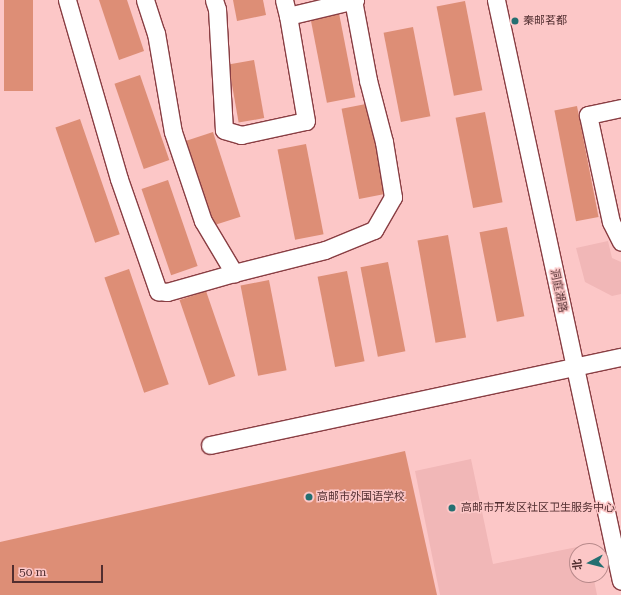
<!DOCTYPE html>
<html>
<head>
<meta charset="utf-8">
<style>
	body { margin:0 }
	#map { position:relative; width:621px; height:595px; overflow:hidden; background:#fcc7c7; font-family:"Roboto Serif","Noto Sans SC",serif }
	div>[style] { position:absolute }
	.built>* { inset:0; background:#f1b7b7 }
	.building>* { inset:0; background:#dd8e76; transform-origin:0 0 }
	.roads { filter:drop-shadow(1px 0 #893e43) drop-shadow(-1px 0 #893e43) drop-shadow(0 1px #893e43) drop-shadow(0 -1px #893e43) }
	.minor>* { height:17px; margin:-8.5px; padding:0 8.5px; transform-origin:8.5px; border-radius:8.5px; background:#fff }
	.dots>* { width:11px; height:11px; translate:-50% -50%; box-sizing:border-box; border:2px solid #fcc7c7; border-radius:50% }
	span { translate:-50% -50%; white-space:nowrap; text-align:center; line-height:1.15; -webkit-text-stroke:3px #fcc7c7; paint-order:stroke }
	.poi-label { font-size:11px; color:#512e30 }
	.left { translate:0 -50%; text-align:left }
	.street-label { font-size:11px; color:#512e30 }
	.north { position:absolute; left:569px; top:543px; width:40px; height:40px; box-sizing:border-box; background:#fcc7c7; border:1px solid #b88a8b; border-radius:50%; rotate:263deg; font-size:11px; font-weight:700; line-height:16px; text-align:center; color:#512e30 }
	.north::after { content:''; display:block; margin:auto; width:14px; height:18px; background:#246f71; clip-path:polygon(50% 0,100% 100%,50% 72%,0 100%) }
	.scale { position:absolute; left:12px; top:565px; width:91px; height:18px; box-sizing:border-box; border:2px solid #512e30; border-top:0; padding-left:5px; font-size:12px; line-height:14px; white-space:nowrap; color:#512e30; -webkit-text-stroke:3px #fcc7c7; paint-order:stroke }
</style>
</head>
<body>
<div id="map">
	<div class="built">
		<div style="clip-path:polygon(608px 241px,612px 258px,621px 262px,621px 294px,612px 296px,585px 282px,576px 248px)"></div>
		<div style="clip-path:polygon(471px 459px,493px 564px,587px 545px,588px 551px,577px 551px,577px 575px,593px 575px,597px 595px,440px 595px,415px 471px)"></div>
	</div>
	<div class="building">
		<div style="left:4px;top:0;width:29px;height:91px"></div>
		<div style="clip-path:polygon(99px 0,127px 0,144px 51px,119px 60px)"></div>
		<div style="clip-path:polygon(233px 0,263px 0,266px 15px,237px 21px)"></div>
		<div style="left:465px;top:1px;width:91px;height:29px;rotate:79deg"></div>
		<div style="left:338px;top:8px;width:91px;height:29px;rotate:79deg"></div>
		<div style="left:413px;top:27px;width:91px;height:30px;rotate:79deg"></div>
		<div style="left:254px;top:60px;width:59px;height:26px;rotate:80deg"></div>
		<div style="left:140px;top:75px;width:90px;height:27px;rotate:71deg"></div>
		<div style="left:371px;top:103px;width:92px;height:30px;rotate:79deg"></div>
		<div style="left:577px;top:106px;width:113px;height:23px;rotate:79deg"></div>
		<div style="left:485px;top:112px;width:92px;height:30px;rotate:79deg"></div>
		<div style="left:80px;top:119px;width:122px;height:26px;rotate:71deg"></div>
		<div style="left:213px;top:132px;width:89px;height:28px;rotate:72deg"></div>
		<div style="left:306px;top:144px;width:92px;height:29px;rotate:79deg"></div>
		<div style="left:168px;top:180px;width:91px;height:28px;rotate:71deg"></div>
		<div style="left:507px;top:227px;width:91px;height:28px;rotate:79deg"></div>
		<div style="left:448px;top:235px;width:104px;height:31px;rotate:80deg"></div>
		<div style="left:388px;top:262px;width:91px;height:28px;rotate:79deg"></div>
		<div style="left:129px;top:269px;width:122px;height:26px;rotate:71deg"></div>
		<div style="left:347px;top:271px;width:92px;height:30px;rotate:79deg"></div>
		<div style="left:269px;top:280px;width:92px;height:29px;rotate:79deg"></div>
		<div style="left:206px;top:291px;width:90px;height:28px;rotate:71deg"></div>
		<div style="clip-path:polygon(405px 451px,437px 595px,0 595px,0 542px)"></div>
	</div>
	<div class="roads">
		<div class="minor">
			<div style="left:67px;top:0;width:186px;rotate:73.8deg"></div>
			<div style="left:119px;top:179px;width:119px;rotate:70.8deg"></div>
			<div style="left:158px;top:291px;width:9px;rotate:6deg"></div>
			<div style="left:167px;top:292px;width:70px;rotate:-15.8deg"></div>
			<div style="left:145px;top:0;width:35px;rotate:72deg"></div>
			<div style="left:156px;top:33px;width:100px;rotate:80.3deg"></div>
			<div style="left:173px;top:132px;width:94px;rotate:71.4deg"></div>
			<div style="left:203px;top:221px;width:61px;rotate:59.2deg"></div>
			<div style="left:234px;top:273px;width:94px;rotate:-14.2deg"></div>
			<div style="left:325px;top:250px;width:53px;rotate:-22.2deg"></div>
			<div style="left:374px;top:230px;width:38px;rotate:-60deg"></div>
			<div style="left:393px;top:197px;width:56px;rotate:-99.3deg"></div>
			<div style="left:384px;top:142px;width:64px;rotate:-104.5deg"></div>
			<div style="left:368px;top:80px;width:81px;rotate:-100.6deg"></div>
			<div style="left:214px;top:0;width:9px;rotate:72deg"></div>
			<div style="left:217px;top:9px;width:121px;rotate:86.7deg"></div>
			<div style="left:224px;top:130px;width:18px;rotate:16deg"></div>
			<div style="left:241px;top:135px;width:66px;rotate:-12.2deg"></div>
			<div style="left:306px;top:121px;width:107px;rotate:-99.7deg"></div>
			<div style="left:284px;top:0;width:16px;rotate:76deg"></div>
			<div style="left:288px;top:16px;width:69px;rotate:-13.4deg"></div>
			<div style="left:496px;top:0;width:594px;rotate:77.86deg"></div>
			<div style="left:621px;top:108px;width:34px;rotate:168deg"></div>
			<div style="left:588px;top:115px;width:109px;rotate:77.9deg"></div>
			<div style="left:611px;top:222px;width:22px;rotate:63deg"></div>
			<div style="left:210px;top:445px;width:420px;rotate:-12.1deg"></div>
		</div>
	</div>
	<div class="dots">
		<div style="left:515px;top:21px;background:#246f71"></div>
		<div style="left:309px;top:497px;background:#246f71"></div>
		<div style="left:452px;top:508px;background:#246f71"></div>
	</div>
	<div class="poi-label">
		<span class="left" style="left:523px;top:21px">秦邮茗都</span>
		<span class="left" style="left:317px;top:497px">高邮市外国语学校</span>
		<span class="left" style="left:461px;top:508px">高邮市开发区社区卫生服务中心</span>
	</div>
	<div class="street-label">
		<span style="left:558px;top:291px;rotate:78deg">洞庭湖路</span>
	</div>
	<div class="north">北</div>
	<div class="scale">50 m</div>
</div>
</body>
</html>
